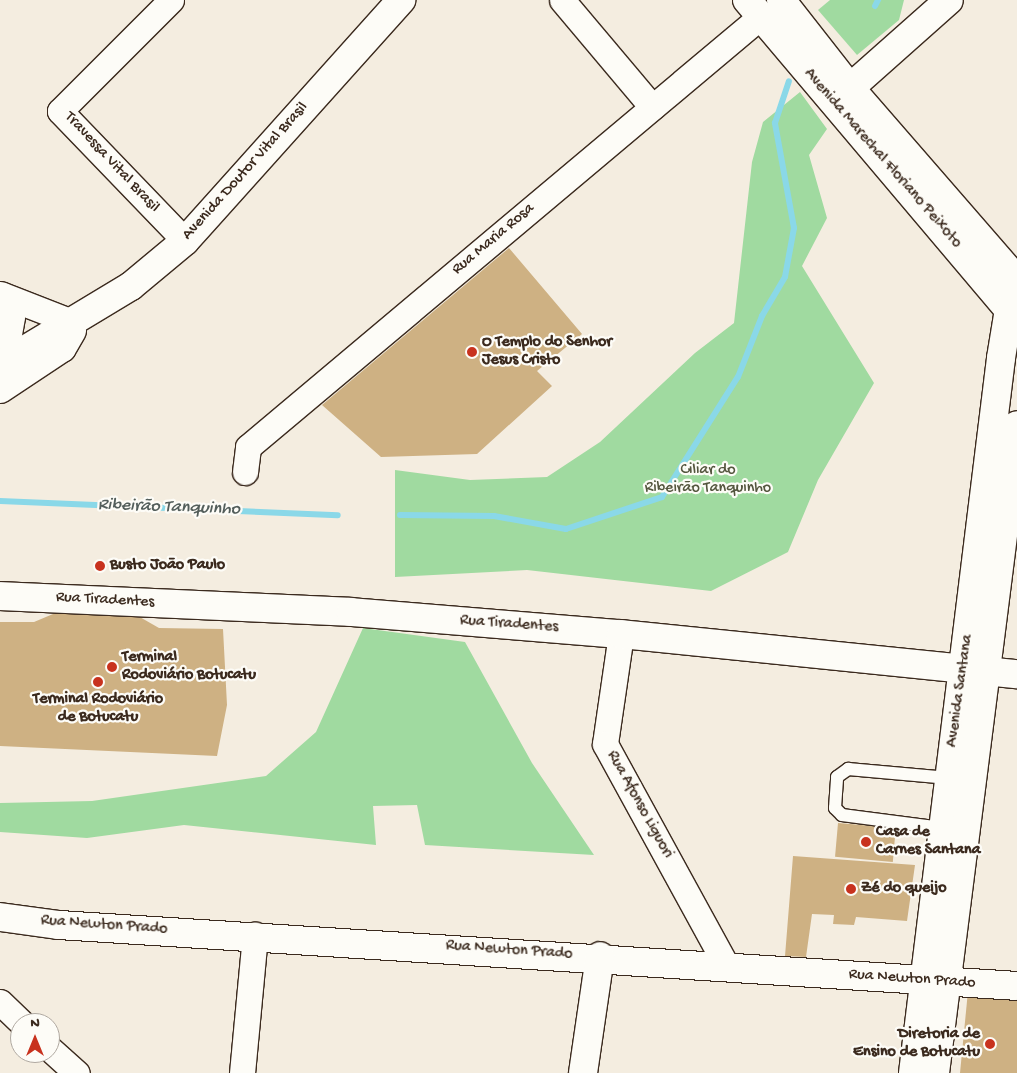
<!DOCTYPE html>
<html>
<head>
<meta charset="utf-8">
<style>
	body { margin:0 }
	#map { position:relative; width:1017px; height:1073px; overflow:hidden; background:#f4ede0; font-family:"Gochi Hand",sans-serif }
	div>[style] { position:absolute }
	.green>* { inset:0; background:#a0daa0 }
	.stream>* { height:6px; margin:-3px; padding:0 3px; transform-origin:3px; border-radius:3px; background:#8ad8e8 }
	.building>* { inset:0; background:#ceb183; transform-origin:0 0 }
	.roads { filter:drop-shadow(1px 0 #3b2a1e) drop-shadow(-1px 0 #3b2a1e) drop-shadow(0 1px #3b2a1e) drop-shadow(0 -1px #3b2a1e) }
	.service>* { height:12px; margin:-6px; padding:0 6px; transform-origin:6px; border-radius:6px; background:#fdfcf7 }
	.minor>* { height:25px; margin:-12.5px; padding:0 12.5px; transform-origin:12.5px; border-radius:12.5px; background:#fdfcf7 }
	.tertiary>* { height:28px; margin:-14px; padding:0 14px; transform-origin:14px; border-radius:14px; background:#fdfcf7 }
	.secondary>* { height:28px; margin:-14px; padding:0 14px; transform-origin:14px; border-radius:14px; background:#fdfcf7 }
	.dots>* { width:14px; height:14px; translate:-50% -50%; box-sizing:border-box; border:2px solid #fdfcf7; border-radius:50% }
	span { translate:-50% -50%; white-space:nowrap; text-align:center; line-height:1.15; -webkit-text-stroke:4.5px #fdfcf7; paint-order:stroke }
	.street-label { font-size:16px; color:#3b2a1e }
	.poi-label { font-size:16px; color:#3b2a1e; font-weight:700 }
	.left { translate:0 -50%; text-align:left }
	.right { translate:-100% -50%; text-align:right }
	.park-label { font-size:16px; color:#54563e }
	.water-label { font-size:18px; color:#535e5b; font-style:italic }
	.north { position:absolute; left:10px; top:1013px; width:50px; height:50px; box-sizing:border-box; background:#fdfcf7; border:1px solid #afa8a0; border-radius:50%; rotate:0deg; font-size:14px; font-weight:700; line-height:20px; text-align:center; color:#3b2a1e }
	.north::after { content:''; display:block; margin:auto; width:18px; height:22px; background:#c8321e; clip-path:polygon(50% 0,100% 100%,50% 72%,0 100%) }
</style>
</head>
<body>
<div id="map">
	<div class="green">
		<div style="clip-path:polygon(830px 0,904px 0,899px 20px,857px 55px,818px 10px)"></div>
		<div style="clip-path:polygon(800px 92px,827px 129px,809px 155px,827px 218px,802px 266px,874px 383px,818px 480px,788px 552px,711px 591px,527px 570px,395px 577px,395px 470px,470px 480px,547px 477px,600px 442px,695px 353px,734px 323px,752px 162px,763px 122px)"></div>
		<div style="clip-path:polygon(363px 628px,465px 642px,532px 763px,594px 855px,425px 845px,417px 805px,373px 806px,376px 845px,184px 825px,87px 838px,0 832px,0 803px,92px 801px,266px 776px,316px 732px)"></div>
	</div>
	<div class="stream">
		<div style="left:875px;top:6px;width:7px;rotate:-63deg"></div>
		<div style="left:0;top:501px;width:338px;rotate:2.4deg"></div>
		<div style="left:400px;top:515px;width:94px;rotate:0.6deg"></div>
		<div style="left:494px;top:516px;width:73px;rotate:10.2deg"></div>
		<div style="left:566px;top:529px;width:101px;rotate:-18.4deg"></div>
		<div style="left:662px;top:497px;width:142px;rotate:-57.7deg"></div>
		<div style="left:738px;top:377px;width:66px;rotate:-68.5deg"></div>
		<div style="left:762px;top:316px;width:45px;rotate:-59.5deg"></div>
		<div style="left:785px;top:277px;width:50px;rotate:-79.6deg"></div>
		<div style="left:794px;top:228px;width:107px;rotate:-100.3deg"></div>
		<div style="left:775px;top:123px;width:44px;rotate:-71.6deg"></div>
	</div>
	<div class="building">
		<div style="clip-path:polygon(509px 248px,582px 334px,537px 371px,552px 386px,477px 454px,381px 457px,322px 405px)"></div>
		<div style="clip-path:polygon(65px 609px,131px 612px,159px 628px,223px 629px,227px 705px,217px 756px,0 746px,0 622px,34px 622px)"></div>
		<div style="left:838px;top:823px;width:58px;height:34px;rotate:5deg"></div>
		<div style="clip-path:polygon(793px 856px,915px 865px,907px 921px,856px 917px,854px 925px,833px 924px,834px 915px,812px 914px,806px 957px,785px 956px)"></div>
		<div style="clip-path:polygon(968px 991px,1017px 993px,1017px 1073px,960px 1073px)"></div>
	</div>
	<div class="roads">
		<div class="service">
			<div style="left:942px;top:828px;width:101px;rotate:-172.6deg"></div>
			<div style="left:842px;top:815px;width:10px;rotate:-135deg"></div>
			<div style="left:835px;top:808px;width:31px;rotate:-86deg"></div>
			<div style="left:837px;top:777px;width:14px;rotate:-36deg"></div>
			<div style="left:848px;top:769px;width:101px;rotate:5.1deg"></div>
		</div>
		<div class="minor">
			<div style="left:171px;top:0;width:157px;rotate:135deg"></div>
			<div style="left:60px;top:111px;width:180px;rotate:46.1deg"></div>
			<div style="left:562px;top:0;width:140px;rotate:49.9deg"></div>
			<div style="left:0;top:294px;width:77px;rotate:21.3deg"></div>
			<div style="left:2px;top:295px;width:24px;rotate:66deg"></div>
			<div style="left:12px;top:317px;width:46px;rotate:100.1deg"></div>
			<div style="left:245px;top:472px;width:25px;rotate:-83deg"></div>
			<div style="left:248px;top:447px;width:669px;rotate:-40.03deg"></div>
			<div style="left:621px;top:634px;width:111px;rotate:98.3deg"></div>
			<div style="left:605px;top:744px;width:252px;rotate:61.3deg"></div>
			<div style="left:0;top:1002px;width:30px;rotate:44deg"></div>
			<div style="left:50px;top:1049px;width:36px;rotate:42deg"></div>
			<div style="left:242px;top:1073px;width:139px;rotate:-84.6deg"></div>
		</div>
		<div class="tertiary">
			<div style="left:850px;top:88px;width:132px;rotate:-41.6deg"></div>
			<div style="left:0;top:596px;width:351px;rotate:2.6deg"></div>
			<div style="left:351px;top:612px;width:271px;rotate:4.7deg"></div>
			<div style="left:621px;top:634px;width:398px;rotate:5.8deg"></div>
			<div style="left:0;top:917px;width:60px;rotate:7.7deg"></div>
			<div style="left:59px;top:925px;width:960px;rotate:3.64deg"></div>
			<div style="left:583px;top:1073px;width:118px;rotate:-81.7deg"></div>
		</div>
		<div class="secondary">
			<div style="left:747px;top:0;width:418px;rotate:49.8deg"></div>
			<div style="left:781px;top:0;width:112px;rotate:51.9deg"></div>
			<div style="left:850px;top:88px;width:254px;rotate:49deg"></div>
			<div style="left:0;top:365px;width:153px;rotate:-31.1deg"></div>
			<div style="left:131px;top:286px;width:70px;rotate:-39.8deg"></div>
			<div style="left:185px;top:241px;width:324px;rotate:-48.1deg"></div>
			<div style="left:0;top:389px;width:74px;rotate:-33.5deg"></div>
			<div style="left:62px;top:348px;width:20px;rotate:-60deg"></div>
			<div style="left:913px;top:1073px;width:720px;rotate:-82.98deg"></div>
			<div style="left:1001px;top:358px;width:50px;rotate:-80.7deg"></div>
			<div style="left:1009px;top:309px;width:14px;rotate:-54deg"></div>
			<div style="left:935px;top:1073px;width:653px;rotate:-82.79deg"></div>
		</div>
	</div>
	<div class="dots">
		<div style="left:472px;top:352px;background:#c8321e"></div>
		<div style="left:100px;top:566px;background:#c8321e"></div>
		<div style="left:112px;top:667px;background:#c8321e"></div>
		<div style="left:98px;top:682px;background:#c8321e"></div>
		<div style="left:866px;top:842px;background:#c8321e"></div>
		<div style="left:851px;top:889px;background:#c8321e"></div>
		<div style="left:990px;top:1044px;background:#c8321e"></div>
	</div>
	<div class="street-label">
		<span style="left:882px;top:159px;rotate:49deg">Avenida Marechal Floriano Peixoto</span>
		<span style="left:111px;top:163px;rotate:47deg">Travessa Vital Brasil</span>
		<span style="left:246px;top:172px;rotate:-48deg">Avenida Doutor Vital Brasil</span>
		<span style="left:494px;top:240px;rotate:-40deg">Rua Maria Rosa</span>
		<span style="left:105px;top:601px;rotate:3deg">Rua Tiradentes</span>
		<span style="left:509px;top:625px;rotate:4deg">Rua Tiradentes</span>
		<span style="left:961px;top:691px;rotate:-82deg">Avenida Santana</span>
		<span style="left:639px;top:805px;rotate:61deg">Rua Afonso Liguori</span>
		<span style="left:104px;top:926px;rotate:4deg">Rua Newton Prado</span>
		<span style="left:509px;top:951px;rotate:4deg">Rua Newton Prado</span>
		<span style="left:912px;top:980px;rotate:4deg">Rua Newton Prado</span>
	</div>
	<div class="poi-label">
		<span class="left" style="left:482px;top:352px">O Templo do Senhor<br>Jesus Cristo</span>
		<span class="left" style="left:110px;top:566px">Busto João Paulo</span>
		<span class="left" style="left:122px;top:667px">Terminal<br>Rodoviário Botucatu</span>
		<span style="left:98px;top:709px">Terminal Rodoviário<br>de Botucatu</span>
		<span class="left" style="left:876px;top:842px">Casa de<br>Carnes Santana</span>
		<span class="left" style="left:861px;top:889px">Zé do queijo</span>
		<span class="right" style="left:980px;top:1044px">Diretoria de<br>Ensino de Botucatu</span>
	</div>
	<div class="park-label">
		<span style="left:708px;top:480px">Ciliar do<br>Ribeirão Tanquinho</span>
	</div>
	<div class="water-label">
		<span style="left:169px;top:508px;rotate:2deg">Ribeirão Tanquinho</span>
	</div>
	<div class="north">N</div>
</div>
</body>
</html>
